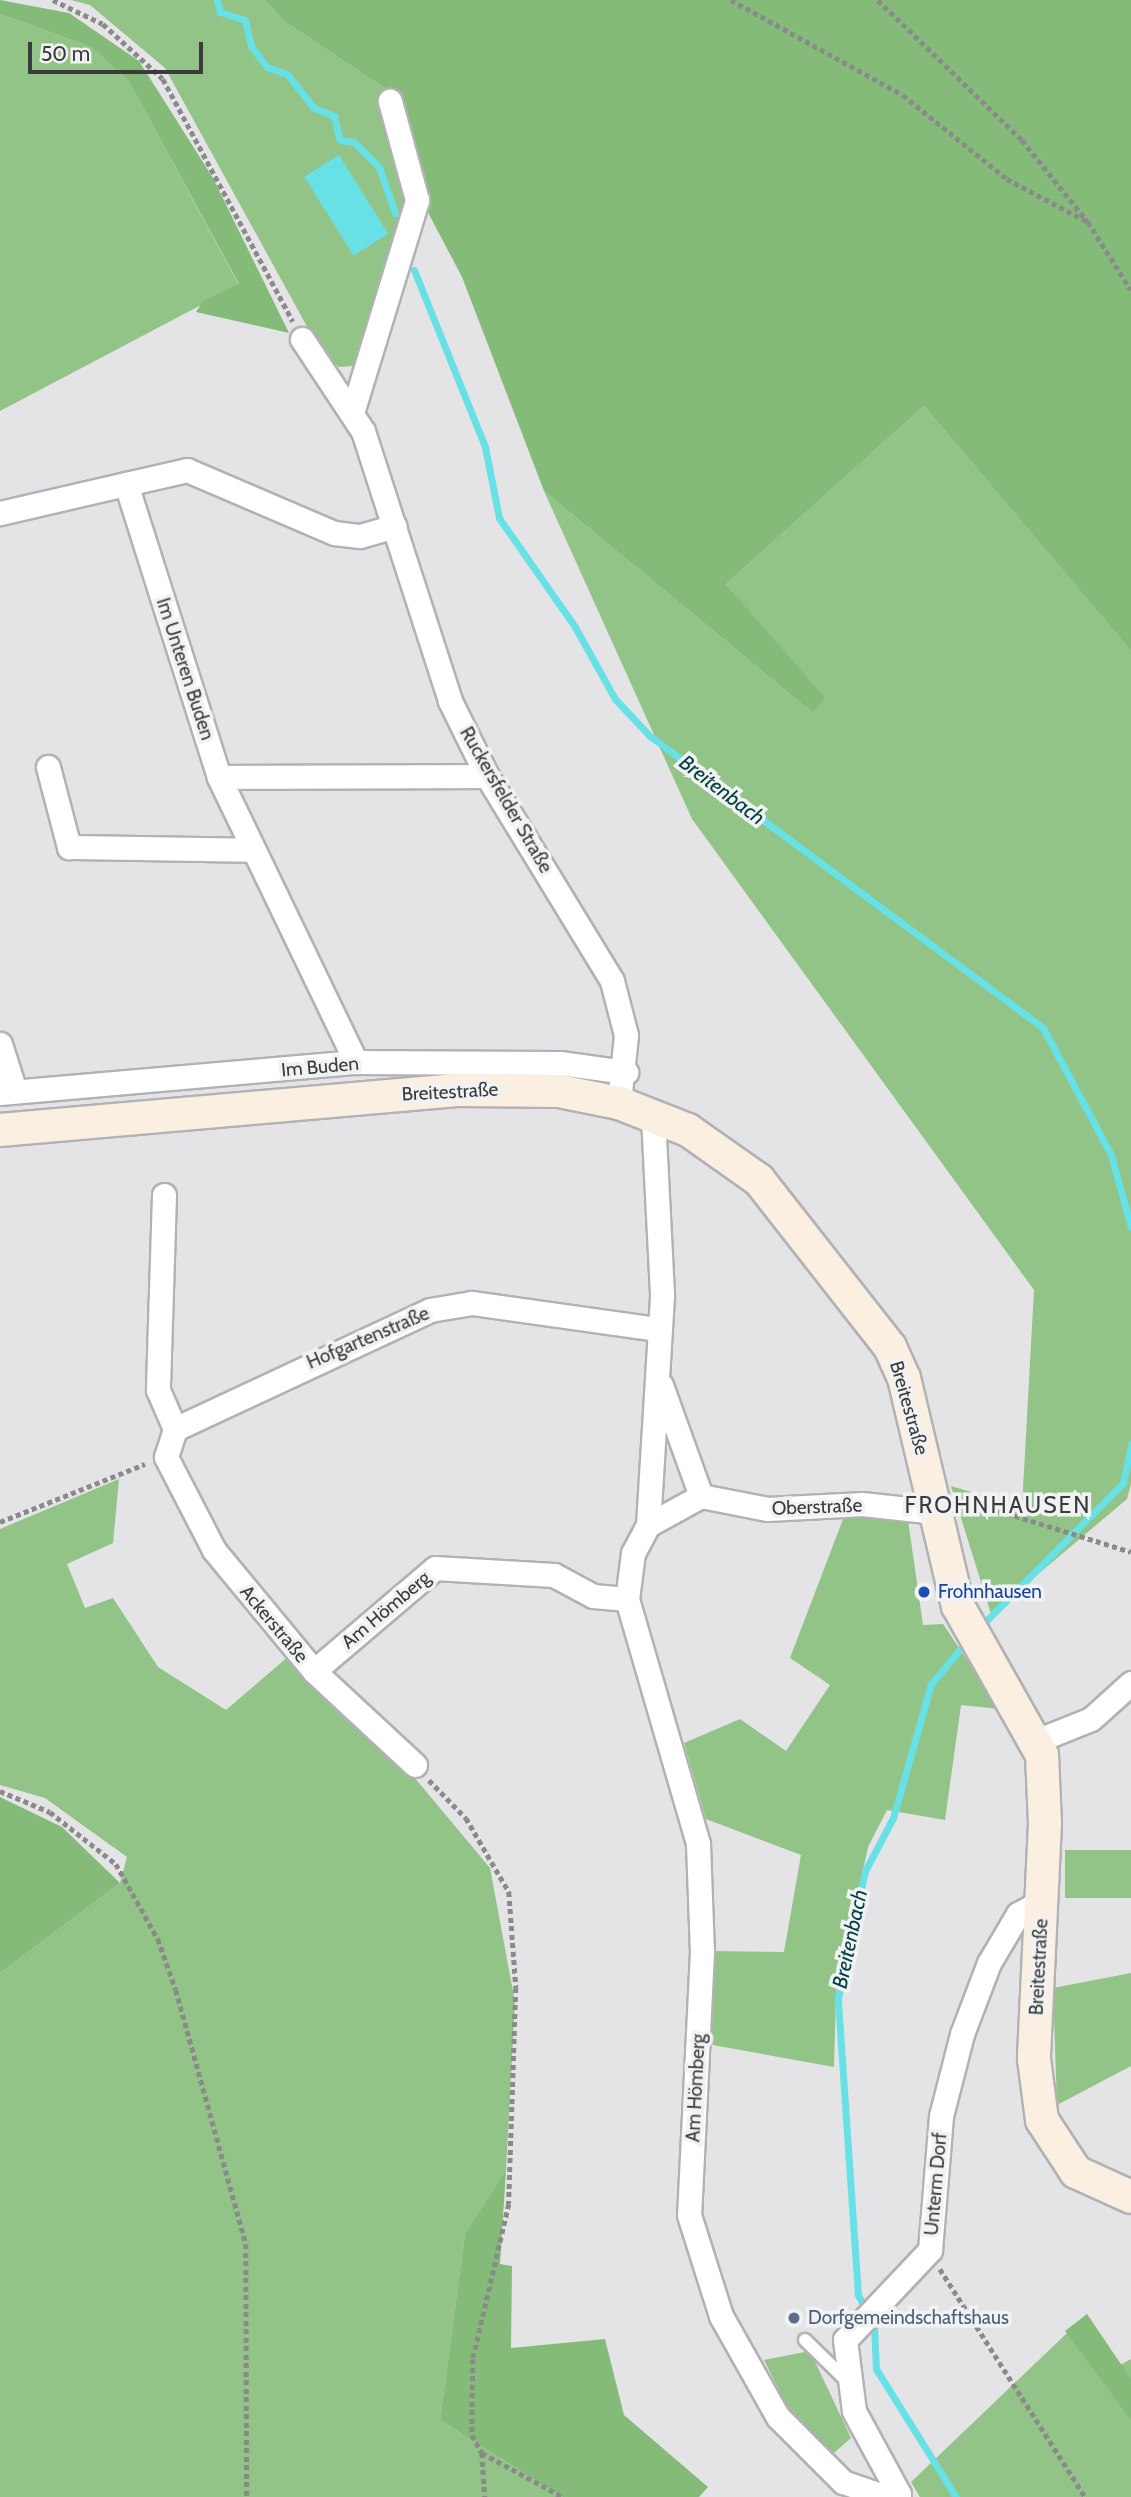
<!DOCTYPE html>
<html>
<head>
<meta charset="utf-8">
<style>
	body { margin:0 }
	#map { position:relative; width:1131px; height:2497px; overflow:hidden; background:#e4e4e6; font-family:Cabin,sans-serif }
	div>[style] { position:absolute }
	.green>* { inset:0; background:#92c387; transform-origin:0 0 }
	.forest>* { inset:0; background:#85bb78 }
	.water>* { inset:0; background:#67e1e5; transform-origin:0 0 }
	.stream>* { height:7px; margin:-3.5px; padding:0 3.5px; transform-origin:3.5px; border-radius:3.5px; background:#67e1e5 }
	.path>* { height:4.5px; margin-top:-2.25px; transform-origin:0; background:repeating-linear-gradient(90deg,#8a8a8b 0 5px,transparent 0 8.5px) }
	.roads { filter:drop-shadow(2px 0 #b1b2b3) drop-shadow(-2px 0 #b1b2b3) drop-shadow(0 2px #b1b2b3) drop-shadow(0 -2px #b1b2b3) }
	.lane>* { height:12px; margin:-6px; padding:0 6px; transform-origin:6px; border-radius:6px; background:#fff }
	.street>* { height:23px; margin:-11.5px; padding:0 11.5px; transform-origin:11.5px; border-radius:11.5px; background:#fff }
	.secondary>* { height:32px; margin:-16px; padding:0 16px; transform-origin:16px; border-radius:16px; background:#fbefe2 }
	.dots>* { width:19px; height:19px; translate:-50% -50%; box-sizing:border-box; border:4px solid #f1f2f3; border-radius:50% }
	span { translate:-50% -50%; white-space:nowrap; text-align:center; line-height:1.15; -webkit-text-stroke:7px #f1f2f3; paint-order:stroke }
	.street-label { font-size:19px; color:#3b3b3c }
	.transit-label { font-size:19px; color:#164399 }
	.left { translate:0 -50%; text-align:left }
	.service-label { font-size:19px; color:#4e5e75 }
	.water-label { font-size:21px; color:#023f41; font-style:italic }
	.quarter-label { font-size:23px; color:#3b3b3c; letter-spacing:2px }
	.scale { position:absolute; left:28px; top:42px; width:175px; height:32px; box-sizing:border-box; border:4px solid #3b3b3c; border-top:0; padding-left:9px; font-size:21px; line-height:24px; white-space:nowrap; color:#3b3b3c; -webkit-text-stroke:5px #f1f2f3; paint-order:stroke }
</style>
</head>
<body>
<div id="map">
	<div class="green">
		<div style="clip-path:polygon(71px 0,265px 0,284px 21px,390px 92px,413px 201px,353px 366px,339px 367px,321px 352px,165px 68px,90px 5px)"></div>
		<div style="clip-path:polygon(0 14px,91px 47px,129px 82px,239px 285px,0 411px)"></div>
		<div style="clip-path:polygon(924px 406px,1131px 651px,1131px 1484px,1127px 1499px,991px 1614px,951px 1486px,1022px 1507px,1034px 1290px,692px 819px,544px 491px,813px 713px,824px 698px,726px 584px)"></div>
		<div style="clip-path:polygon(119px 1479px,113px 1543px,67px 1564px,85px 1608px,113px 1598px,158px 1667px,226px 1710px,290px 1655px,414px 1777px,490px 1868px,515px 2002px,506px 2170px,465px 2233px,440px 2420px,562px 2497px,0 2497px,0 1973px,120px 1883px,127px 1857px,45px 1798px,0 1785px,0 1529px)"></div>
		<div style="clip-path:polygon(845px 1514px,908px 1520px,923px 1625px,943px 1624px,1000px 1709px,961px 1705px,945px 1820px,887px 1810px,868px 1847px,836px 1993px,834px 2067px,707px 2044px,709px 1951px,784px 1952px,801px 1855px,706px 1819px,684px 1743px,740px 1719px,786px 1751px,830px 1685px,790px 1658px)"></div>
		<div style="left:1131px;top:1850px;width:48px;height:66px;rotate:90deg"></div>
		<div style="clip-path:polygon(1131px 1973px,1131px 2066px,1057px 2105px,1053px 1988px)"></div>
		<div style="clip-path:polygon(1087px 2314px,1120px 2365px,1131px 2359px,1131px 2497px,920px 2497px,911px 2482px)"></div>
		<div style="clip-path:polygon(810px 2351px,851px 2438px,834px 2453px,796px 2424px,764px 2360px)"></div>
	</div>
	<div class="forest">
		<div style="clip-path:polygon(0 0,69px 13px,139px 61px,213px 178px,289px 333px,196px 312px,203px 301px,239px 284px,129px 82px,91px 47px,0 14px)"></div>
		<div style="clip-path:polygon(265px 0,1131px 0,1131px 651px,924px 406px,726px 584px,825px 698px,813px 713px,544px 491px,462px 277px,423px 203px,390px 92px,284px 21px)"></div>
		<div style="clip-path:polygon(0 1797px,62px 1827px,120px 1883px,0 1973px)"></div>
		<div style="clip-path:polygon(506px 2170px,500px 2264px,512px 2266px,511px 2348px,605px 2339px,624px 2415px,708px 2487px,699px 2497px,562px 2497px,440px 2420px,465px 2233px)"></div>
		<div style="clip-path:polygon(1087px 2314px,1131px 2379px,1131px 2420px,1065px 2331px)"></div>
	</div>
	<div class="water">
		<div style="left:339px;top:155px;width:93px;height:41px;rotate:58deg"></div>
	</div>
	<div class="stream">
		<div style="left:217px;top:0;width:12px;rotate:76deg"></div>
		<div style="left:220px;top:12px;width:26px;rotate:18deg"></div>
		<div style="left:245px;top:20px;width:27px;rotate:77deg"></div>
		<div style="left:251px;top:46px;width:26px;rotate:53deg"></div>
		<div style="left:267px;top:67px;width:21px;rotate:19deg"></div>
		<div style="left:287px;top:74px;width:43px;rotate:51.5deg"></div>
		<div style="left:314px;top:108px;width:22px;rotate:22deg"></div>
		<div style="left:334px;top:116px;width:23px;rotate:77deg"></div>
		<div style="left:340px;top:140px;width:14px;rotate:8deg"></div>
		<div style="left:354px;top:142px;width:35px;rotate:45deg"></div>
		<div style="left:379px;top:167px;width:49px;rotate:70.8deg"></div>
		<div style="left:414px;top:270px;width:191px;rotate:68.1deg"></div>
		<div style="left:485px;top:447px;width:72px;rotate:78.8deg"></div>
		<div style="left:499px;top:518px;width:133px;rotate:55.1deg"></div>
		<div style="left:575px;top:627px;width:82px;rotate:60.9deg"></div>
		<div style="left:615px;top:699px;width:51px;rotate:46.6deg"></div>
		<div style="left:650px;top:736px;width:490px;rotate:36.6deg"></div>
		<div style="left:1043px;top:1028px;width:144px;rotate:61.8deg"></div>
		<div style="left:1111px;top:1155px;width:75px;rotate:74.5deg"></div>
		<div style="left:980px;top:1627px;width:203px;rotate:-45.2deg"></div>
		<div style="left:1123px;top:1483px;width:40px;rotate:-78deg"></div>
		<div style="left:956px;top:2497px;width:151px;rotate:-122deg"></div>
		<div style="left:876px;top:2369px;width:43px;rotate:-92.7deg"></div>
		<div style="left:874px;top:2326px;width:35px;rotate:-117deg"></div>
		<div style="left:858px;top:2295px;width:298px;rotate:-93.9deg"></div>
		<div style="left:838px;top:1998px;width:130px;rotate:-78deg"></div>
		<div style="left:865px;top:1871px;width:60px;rotate:-62.2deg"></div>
		<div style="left:893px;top:1818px;width:139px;rotate:-74.2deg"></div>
		<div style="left:931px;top:1684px;width:56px;rotate:-50.1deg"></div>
	</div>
	<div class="path">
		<div style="left:53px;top:0;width:55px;rotate:25.6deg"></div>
		<div style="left:103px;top:24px;width:81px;rotate:42.5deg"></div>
		<div style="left:163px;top:79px;width:275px;rotate:61.8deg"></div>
		<div style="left:731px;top:0;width:196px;rotate:28.9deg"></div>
		<div style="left:903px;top:95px;width:134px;rotate:38.9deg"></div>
		<div style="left:1007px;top:179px;width:92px;rotate:28deg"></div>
		<div style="left:878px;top:0;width:201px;rotate:44.2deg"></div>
		<div style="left:1022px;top:140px;width:105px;rotate:51.2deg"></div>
		<div style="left:1088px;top:222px;width:80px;rotate:57.7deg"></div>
		<div style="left:958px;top:1498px;width:181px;rotate:17.3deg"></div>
		<div style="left:0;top:1522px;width:156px;rotate:-21.8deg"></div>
		<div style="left:429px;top:1780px;width:53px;rotate:45.8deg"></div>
		<div style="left:466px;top:1818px;width:86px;rotate:59.8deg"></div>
		<div style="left:509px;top:1892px;width:96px;rotate:85.8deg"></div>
		<div style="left:516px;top:1988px;width:216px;rotate:91.9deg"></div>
		<div style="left:509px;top:2204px;width:159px;rotate:103.1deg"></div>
		<div style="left:473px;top:2359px;width:76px;rotate:90.8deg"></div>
		<div style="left:472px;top:2435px;width:21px;rotate:61deg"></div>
		<div style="left:482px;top:2453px;width:92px;rotate:28.5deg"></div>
		<div style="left:0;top:1791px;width:54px;rotate:22.8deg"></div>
		<div style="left:50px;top:1812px;width:84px;rotate:38.2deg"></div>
		<div style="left:116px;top:1864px;width:86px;rotate:60.8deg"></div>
		<div style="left:158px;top:1939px;width:54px;rotate:70.6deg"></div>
		<div style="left:176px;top:1990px;width:263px;rotate:74.6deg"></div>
		<div style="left:246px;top:2244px;width:253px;rotate:89.8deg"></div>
		<div style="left:940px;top:2269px;width:270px;rotate:57.5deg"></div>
		<div style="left:482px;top:2453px;width:44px;rotate:86.1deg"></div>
	</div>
	<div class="roads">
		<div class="lane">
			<div style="left:805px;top:2340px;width:60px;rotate:44.3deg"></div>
		</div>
		<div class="street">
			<div style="left:302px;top:339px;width:110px;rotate:56.5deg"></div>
			<div style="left:363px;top:431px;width:284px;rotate:72.1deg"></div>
			<div style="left:450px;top:701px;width:84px;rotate:63.7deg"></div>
			<div style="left:487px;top:776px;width:240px;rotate:58.6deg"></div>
			<div style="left:612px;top:981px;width:56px;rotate:75.5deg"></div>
			<div style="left:626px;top:1035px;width:68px;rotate:95.9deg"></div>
			<div style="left:352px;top:413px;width:223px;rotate:-73deg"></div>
			<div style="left:417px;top:200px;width:103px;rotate:-105.3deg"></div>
			<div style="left:0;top:513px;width:129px;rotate:-13deg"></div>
			<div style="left:48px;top:767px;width:83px;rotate:75.3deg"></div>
			<div style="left:69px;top:847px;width:184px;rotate:0.9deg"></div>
			<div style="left:219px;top:777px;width:268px;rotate:-0.2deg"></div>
			<div style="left:0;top:1044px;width:49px;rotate:72.3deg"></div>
			<div style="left:356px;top:1062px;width:316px;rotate:-115.7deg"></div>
			<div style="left:219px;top:777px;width:307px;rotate:-107.6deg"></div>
			<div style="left:126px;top:484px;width:63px;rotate:-12.9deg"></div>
			<div style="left:187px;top:470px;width:160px;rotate:23.2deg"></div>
			<div style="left:334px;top:533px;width:26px;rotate:7deg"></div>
			<div style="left:360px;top:536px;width:36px;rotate:-16deg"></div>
			<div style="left:0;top:1093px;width:357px;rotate:-5deg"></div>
			<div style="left:356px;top:1062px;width:204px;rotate:0.3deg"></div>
			<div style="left:560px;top:1063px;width:67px;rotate:7.8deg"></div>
			<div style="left:164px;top:1195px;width:195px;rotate:91.8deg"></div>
			<div style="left:158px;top:1390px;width:43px;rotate:66.4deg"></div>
			<div style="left:661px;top:1385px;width:118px;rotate:70.2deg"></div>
			<div style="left:701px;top:1496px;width:60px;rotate:151.3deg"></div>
			<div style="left:648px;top:1525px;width:32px;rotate:118deg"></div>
			<div style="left:633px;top:1553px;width:46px;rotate:97.4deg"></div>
			<div style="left:627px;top:1599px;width:255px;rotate:73.8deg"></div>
			<div style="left:698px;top:1844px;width:107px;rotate:87.9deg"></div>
			<div style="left:702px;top:1951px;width:264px;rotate:92.8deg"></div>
			<div style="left:689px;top:2215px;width:106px;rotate:72.4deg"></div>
			<div style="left:721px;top:2316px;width:116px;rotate:60.6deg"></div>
			<div style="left:778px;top:2417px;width:92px;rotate:45deg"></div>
			<div style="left:843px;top:2482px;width:37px;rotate:19deg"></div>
			<div style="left:878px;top:2494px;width:21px"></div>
			<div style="left:899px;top:2494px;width:94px;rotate:-118.5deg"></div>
			<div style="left:854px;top:2411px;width:72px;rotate:-97.2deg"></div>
			<div style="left:845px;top:2340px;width:124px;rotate:-46.6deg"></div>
			<div style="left:930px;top:2250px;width:134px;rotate:-85.3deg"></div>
			<div style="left:941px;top:2116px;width:85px;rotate:-75.6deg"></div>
			<div style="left:962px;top:2034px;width:76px;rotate:-69.2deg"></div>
			<div style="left:989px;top:1963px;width:57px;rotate:-59.4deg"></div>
			<div style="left:1018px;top:1914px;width:29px;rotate:-29deg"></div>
			<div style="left:701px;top:1496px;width:67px;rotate:11.1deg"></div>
			<div style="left:767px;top:1509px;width:95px;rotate:-3deg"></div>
			<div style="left:862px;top:1504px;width:74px;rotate:6.2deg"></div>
			<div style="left:648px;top:1525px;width:231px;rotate:-86.5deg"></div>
			<div style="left:662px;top:1294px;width:179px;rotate:-92.9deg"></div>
			<div style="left:314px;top:1671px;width:159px;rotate:-40.4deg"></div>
			<div style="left:435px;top:1568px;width:119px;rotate:3.4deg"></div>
			<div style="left:554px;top:1575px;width:44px;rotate:28.3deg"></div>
			<div style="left:593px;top:1596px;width:34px;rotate:5deg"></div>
			<div style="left:1036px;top:1741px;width:59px;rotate:-21.8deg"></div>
			<div style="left:1091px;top:1719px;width:54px;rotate:-42deg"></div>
			<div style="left:415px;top:1765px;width:138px;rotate:-137.1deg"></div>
			<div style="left:314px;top:1671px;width:157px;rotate:-129.6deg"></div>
			<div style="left:214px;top:1550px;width:105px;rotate:-117.3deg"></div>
			<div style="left:166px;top:1457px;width:29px;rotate:-72deg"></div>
			<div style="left:175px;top:1429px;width:281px;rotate:-25deg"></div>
			<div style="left:430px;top:1310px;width:43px;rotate:-9.5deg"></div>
			<div style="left:472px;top:1303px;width:187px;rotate:8deg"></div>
		</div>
		<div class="secondary">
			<div style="left:0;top:1130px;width:456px;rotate:-5deg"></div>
			<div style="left:454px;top:1090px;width:105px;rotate:0.5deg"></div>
			<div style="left:559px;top:1091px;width:61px;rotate:11.3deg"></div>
			<div style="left:619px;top:1103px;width:74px;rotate:21.4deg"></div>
			<div style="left:688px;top:1130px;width:87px;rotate:35.2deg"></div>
			<div style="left:759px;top:1180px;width:212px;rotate:51.9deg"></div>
			<div style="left:890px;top:1347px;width:34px;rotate:66deg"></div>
			<div style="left:904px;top:1378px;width:234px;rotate:76.7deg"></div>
			<div style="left:958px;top:1606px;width:171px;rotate:60.6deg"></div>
			<div style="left:1042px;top:1755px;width:68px;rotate:87.5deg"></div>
			<div style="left:1045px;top:1823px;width:236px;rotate:92.7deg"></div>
			<div style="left:1034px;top:2059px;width:62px;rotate:82.5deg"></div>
			<div style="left:1042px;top:2120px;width:62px;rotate:56.8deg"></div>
			<div style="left:1076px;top:2172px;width:60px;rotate:24.4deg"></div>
		</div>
	</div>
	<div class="dots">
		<div style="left:924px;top:1592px;background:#1a4fb4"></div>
		<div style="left:794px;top:2318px;background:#5c6f8a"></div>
	</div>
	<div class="street-label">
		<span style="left:185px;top:669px;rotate:72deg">Im Unteren Buden</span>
		<span style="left:506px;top:800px;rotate:60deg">Ruckersfelder Straße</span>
		<span style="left:320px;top:1067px;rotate:-5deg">Im Buden</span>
		<span style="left:450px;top:1092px;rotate:-3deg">Breitestraße</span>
		<span style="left:368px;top:1338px;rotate:-23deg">Hofgartenstraße</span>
		<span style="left:909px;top:1408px;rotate:74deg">Breitestraße</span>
		<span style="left:817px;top:1507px;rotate:-2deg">Oberstraße</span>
		<span style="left:386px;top:1610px;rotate:-40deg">Am Hömberg</span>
		<span style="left:274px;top:1624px;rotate:50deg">Ackerstraße</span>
		<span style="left:1039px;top:1967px;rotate:-87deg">Breitestraße</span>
		<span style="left:696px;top:2088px;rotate:-87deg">Am Hömberg</span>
		<span style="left:936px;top:2184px;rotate:-85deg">Unterm Dorf</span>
	</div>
	<div class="transit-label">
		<span class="left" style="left:938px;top:1592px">Frohnhausen</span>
	</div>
	<div class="service-label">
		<span class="left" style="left:808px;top:2318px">Dorfgemeindschaftshaus</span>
	</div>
	<div class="water-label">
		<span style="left:722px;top:790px;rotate:37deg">Breitenbach</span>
		<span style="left:850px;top:1939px;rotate:-78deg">Breitenbach</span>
	</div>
	<div class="quarter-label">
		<span style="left:998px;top:1505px">FROHNHAUSEN</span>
	</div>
	<div class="scale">50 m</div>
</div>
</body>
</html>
